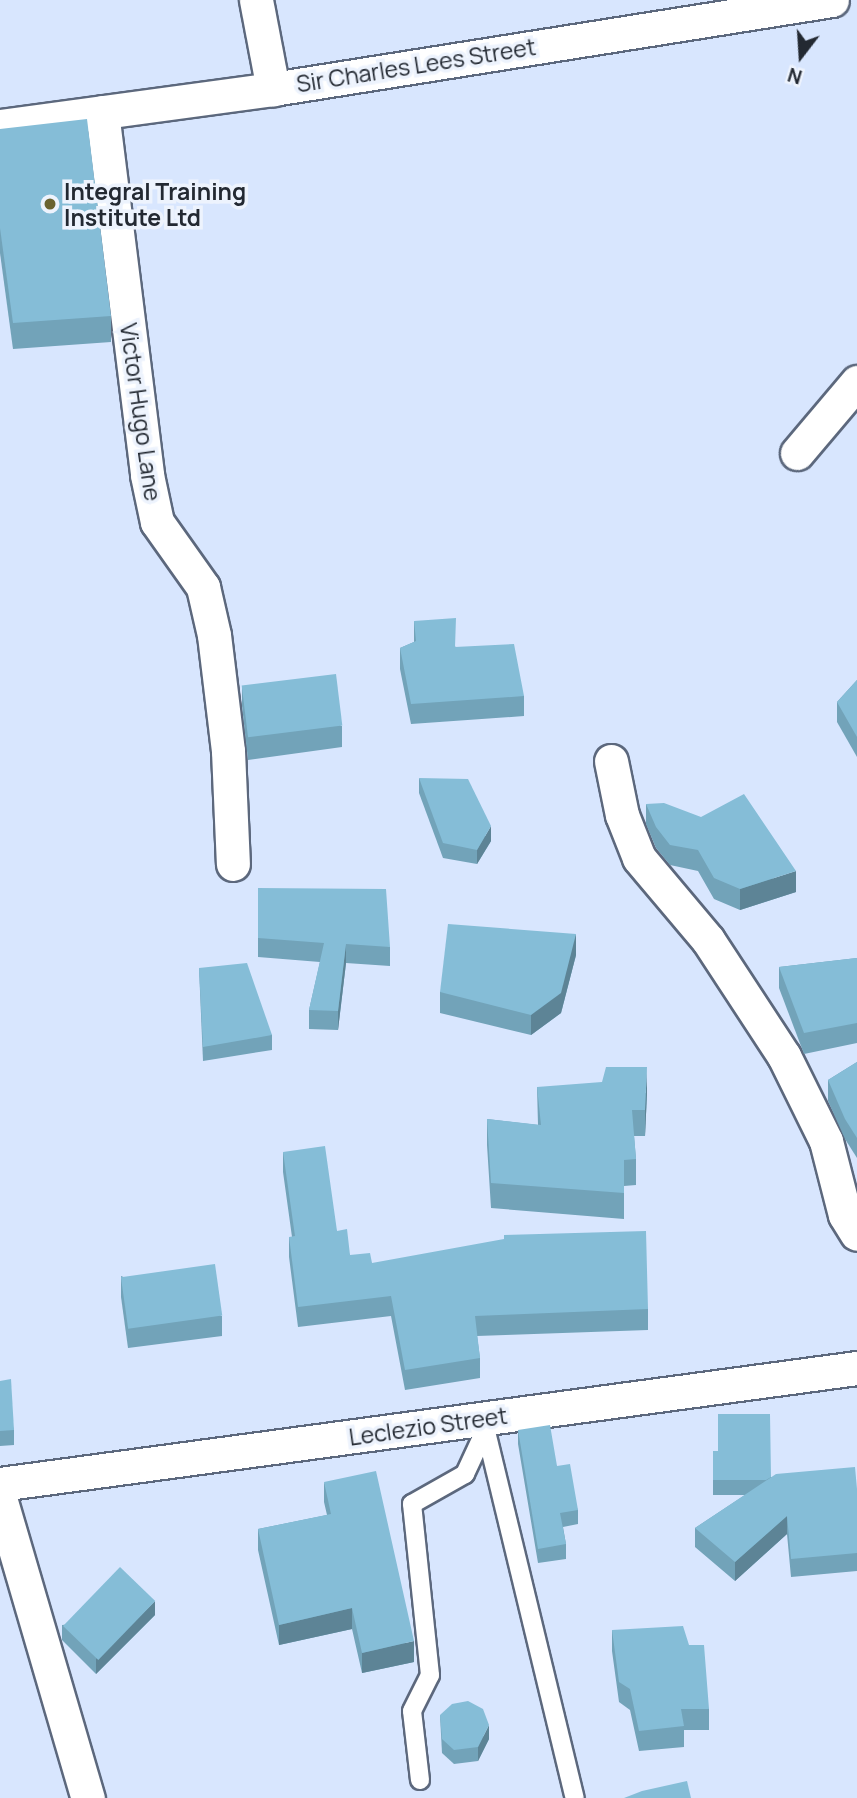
<!DOCTYPE html>
<html>
<head>
<meta charset="utf-8">
<style>
	body { margin:0 }
	#map { position:relative; width:857px; height:1798px; overflow:hidden; background:#d8e6fe; font-family:Manrope,sans-serif }
	div>[style] { position:absolute }
	.roads { filter:drop-shadow(2px 0 #5c687d) drop-shadow(-2px 0 #5c687d) drop-shadow(0 2px #5c687d) drop-shadow(0 -2px #5c687d) }
	.lane>* { height:18px; margin:-9px; padding:0 9px; transform-origin:9px; border-radius:9px; background:#fff }
	.street>* { height:33px; margin:-16.5px; padding:0 16.5px; transform-origin:16.5px; border-radius:16.5px; background:#fff }
	.wall>* { inset:0; background:#72a3b9 }
	.shaded-wall>* { inset:0; background:#5d8496 }
	.building>* { inset:0; background:#85bdd7; transform-origin:0 0 }
	.dots>* { width:19px; height:19px; translate:-50% -50%; box-sizing:border-box; border:4px solid #edf3fd; border-radius:50% }
	span { translate:-50% -50%; white-space:nowrap; text-align:center; line-height:1.15; -webkit-text-stroke:7px #edf3fd; paint-order:stroke }
	.street-label { font-size:23px; color:#232932 }
	.poi-label { font-size:23px; color:#232932; font-weight:700 }
	.left { translate:0 -50%; text-align:left }
	.north { position:absolute; left:766px; top:21px; width:70px; height:70px; -webkit-text-stroke:5px #edf3fd; paint-order:stroke; rotate:197deg; font-size:19px; font-weight:700; line-height:28px; text-align:center; color:#232932 }
	.north::after { content:''; display:block; margin:auto; width:24px; height:32px; background:#232932; clip-path:polygon(50% 0,100% 100%,50% 72%,0 100%) }
</style>
</head>
<body>
<div id="map">
	<div class="roads">
		<div class="lane">
			<div style="left:483px;top:1419px;width:390px;rotate:76.4deg"></div>
			<div style="left:420px;top:1780px;width:69px;rotate:-96.6deg"></div>
			<div style="left:412px;top:1711px;width:40px;rotate:-63.4deg"></div>
			<div style="left:430px;top:1675px;width:172px;rotate:-96deg"></div>
			<div style="left:412px;top:1504px;width:61px;rotate:-29.5deg"></div>
			<div style="left:465px;top:1474px;width:47px;rotate:-65.1deg"></div>
		</div>
		<div class="street">
			<div style="left:256px;top:0;width:91px;rotate:79.2deg"></div>
			<div style="left:102px;top:112px;width:366px;rotate:82.9deg"></div>
			<div style="left:147px;top:475px;width:48px;rotate:78deg"></div>
			<div style="left:157px;top:522px;width:80px;rotate:54.7deg"></div>
			<div style="left:203px;top:587px;width:49px;rotate:77.1deg"></div>
			<div style="left:214px;top:635px;width:117px;rotate:83.1deg"></div>
			<div style="left:228px;top:751px;width:113px;rotate:87.5deg"></div>
			<div style="left:0;top:126px;width:275px;rotate:-7.7deg"></div>
			<div style="left:273px;top:89px;width:566px;rotate:-9.05deg"></div>
			<div style="left:797px;top:453px;width:93px;rotate:-49.8deg"></div>
			<div style="left:611px;top:761px;width:55px;rotate:78.5deg"></div>
			<div style="left:622px;top:815px;width:46px;rotate:68.4deg"></div>
			<div style="left:639px;top:858px;width:107px;rotate:49.9deg"></div>
			<div style="left:708px;top:940px;width:139px;rotate:56.8deg"></div>
			<div style="left:784px;top:1056px;width:95px;rotate:63.7deg"></div>
			<div style="left:826px;top:1141px;width:76px;rotate:75.6deg"></div>
			<div style="left:845px;top:1215px;width:22px;rotate:58deg"></div>
			<div style="left:0;top:1484px;width:865px;rotate:-7.71deg"></div>
			<div style="left:0;top:1498px;width:313px;rotate:73.7deg"></div>
		</div>
	</div>
	<div class="wall">
		<div style="clip-path:polygon(0 129px,111px 316px,111px 342px,13px 349px,0 253px)"></div>
		<div style="clip-path:polygon(414px 621px,456px 647px,524px 696px,524px 716px,411px 724px,400px 669px,400px 648px,414px 642px)"></div>
		<div style="clip-path:polygon(857px 680px,857px 757px,837px 722px,837px 702px)"></div>
		<div style="clip-path:polygon(242px 686px,342px 726px,342px 747px,248px 760px,242px 706px)"></div>
		<div style="clip-path:polygon(419px 778px,491px 841px,477px 864px,443px 858px,419px 793px)"></div>
		<div style="clip-path:polygon(646px 804px,796px 892px,740px 910px,714px 899px,698px 871px,670px 865px,656px 848px,646px 824px)"></div>
		<div style="clip-path:polygon(258px 888px,390px 947px,390px 966px,346px 963px,338px 1030px,309px 1029px,309px 1010px,320px 962px,258px 957px)"></div>
		<div style="clip-path:polygon(576px 955px,561px 1013px,531px 1035px,440px 1013px,440px 992px)"></div>
		<div style="clip-path:polygon(857px 958px,857px 1043px,804px 1054px,779px 988px,779px 967px)"></div>
		<div style="clip-path:polygon(199px 968px,272px 1035px,272px 1050px,203px 1061px)"></div>
		<div style="clip-path:polygon(857px 1062px,857px 1158px,845px 1139px,828px 1101px,828px 1080px)"></div>
		<div style="clip-path:polygon(537px 1087px,647px 1093px,645px 1136px,634px 1136px,636px 1159px,636px 1185px,624px 1186px,624px 1219px,491px 1208px,487px 1145px,487px 1119px,538px 1125px)"></div>
		<div style="clip-path:polygon(283px 1152px,337px 1231px,350px 1255px,372px 1263px,648px 1309px,648px 1330px,477px 1336px,480px 1358px,480px 1378px,405px 1390px,391px 1316px,298px 1327px,289px 1257px,289px 1237px,292px 1237px,283px 1172px)"></div>
		<div style="clip-path:polygon(121px 1276px,222px 1316px,222px 1336px,128px 1348px,121px 1297px)"></div>
		<div style="clip-path:polygon(0 1381px,14px 1430px,14px 1445px,0 1446px)"></div>
		<div style="clip-path:polygon(518px 1430px,557px 1466px,578px 1510px,578px 1524px,563px 1527px,566px 1544px,566px 1559px,538px 1563px,518px 1444px)"></div>
		<div style="clip-path:polygon(713px 1451px,771px 1477px,857px 1489px,857px 1571px,791px 1577px,787px 1534px,735px 1581px,695px 1547px,695px 1528px,745px 1495px,713px 1495px)"></div>
		<div style="clip-path:polygon(324px 1482px,414px 1662px,362px 1673px,352px 1629px,279px 1645px,258px 1550px,258px 1529px,327px 1515px,324px 1502px)"></div>
		<div style="clip-path:polygon(155px 1615px,96px 1674px,62px 1640px,62px 1625px)"></div>
		<div style="clip-path:polygon(612px 1630px,709px 1709px,709px 1730px,684px 1730px,684px 1747px,639px 1751px,630px 1710px,619px 1702px,612px 1651px)"></div>
		<div style="clip-path:polygon(440px 1715px,489px 1739px,478px 1761px,454px 1764px,442px 1753px)"></div>
	</div>
	<div class="shaded-wall">
		<div style="clip-path:polygon(491px 826px,491px 841px,477px 864px,477px 850px)"></div>
		<div style="clip-path:polygon(796px 871px,796px 892px,740px 910px,740px 889px)"></div>
		<div style="clip-path:polygon(576px 934px,576px 955px,561px 1013px,531px 1035px,531px 1015px)"></div>
		<div style="clip-path:polygon(346px 944px,346px 963px,338px 1030px,338px 1011px)"></div>
		<div style="clip-path:polygon(647px 1067px,647px 1093px,645px 1136px,645px 1110px)"></div>
		<div style="clip-path:polygon(787px 1516px,787px 1534px,735px 1581px,735px 1562px)"></div>
		<div style="clip-path:polygon(155px 1601px,155px 1615px,96px 1674px,96px 1659px)"></div>
		<div style="clip-path:polygon(352px 1608px,352px 1629px,279px 1645px,279px 1625px)"></div>
		<div style="clip-path:polygon(414px 1641px,414px 1662px,362px 1673px,362px 1653px)"></div>
		<div style="clip-path:polygon(489px 1725px,489px 1739px,478px 1761px,478px 1747px)"></div>
	</div>
	<div class="building">
		<div style="clip-path:polygon(87px 119px,111px 316px,13px 323px,0 228px,0 129px)"></div>
		<div style="clip-path:polygon(456px 618px,455px 647px,514px 644px,524px 696px,411px 704px,400px 648px,416px 641px,414px 621px)"></div>
		<div style="left:336px;top:674px;width:52px;height:95px;rotate:83deg"></div>
		<div style="clip-path:polygon(857px 680px,857px 737px,837px 702px)"></div>
		<div style="clip-path:polygon(419px 778px,468px 779px,491px 826px,477px 850px,443px 843px)"></div>
		<div style="clip-path:polygon(744px 794px,796px 871px,740px 889px,714px 878px,698px 850px,670px 845px,656px 827px,646px 804px,664px 803px,701px 817px)"></div>
		<div style="clip-path:polygon(258px 888px,386px 889px,390px 947px,346px 944px,338px 1011px,309px 1010px,324px 943px,258px 938px)"></div>
		<div style="clip-path:polygon(448px 924px,576px 934px,561px 993px,531px 1015px,440px 992px)"></div>
		<div style="clip-path:polygon(857px 958px,857px 1023px,804px 1033px,779px 967px)"></div>
		<div style="clip-path:polygon(247px 963px,272px 1035px,203px 1047px,199px 968px)"></div>
		<div style="clip-path:polygon(857px 1062px,857px 1138px,845px 1119px,828px 1080px)"></div>
		<div style="clip-path:polygon(606px 1067px,647px 1067px,645px 1110px,632px 1110px,636px 1159px,624px 1160px,624px 1193px,491px 1183px,487px 1119px,541px 1125px,537px 1087px,602px 1082px)"></div>
		<div style="clip-path:polygon(325px 1146px,337px 1231px,347px 1229px,350px 1255px,370px 1253px,372px 1263px,504px 1239px,504px 1235px,646px 1231px,648px 1309px,475px 1316px,480px 1358px,405px 1370px,391px 1296px,298px 1307px,289px 1237px,295px 1236px,283px 1152px)"></div>
		<div style="left:215px;top:1264px;width:52px;height:95px;rotate:82deg"></div>
		<div style="clip-path:polygon(11px 1379px,14px 1430px,0 1431px,0 1381px)"></div>
		<div style="clip-path:polygon(718px 1414px,770px 1414px,771px 1477px,766px 1480px,713px 1480px,713px 1451px,718px 1451px)"></div>
		<div style="clip-path:polygon(550px 1425px,557px 1466px,570px 1464px,578px 1510px,560px 1513px,566px 1544px,538px 1549px,518px 1430px)"></div>
		<div style="clip-path:polygon(855px 1467px,857px 1489px,857px 1553px,791px 1559px,787px 1516px,735px 1562px,695px 1528px,776px 1474px)"></div>
		<div style="clip-path:polygon(376px 1471px,414px 1641px,362px 1653px,352px 1608px,279px 1625px,258px 1529px,331px 1514px,324px 1482px)"></div>
		<div style="left:120px;top:1567px;width:49px;height:82px;rotate:44deg"></div>
		<div style="clip-path:polygon(683px 1626px,689px 1645px,704px 1645px,709px 1709px,681px 1709px,684px 1726px,639px 1731px,630px 1689px,619px 1682px,612px 1630px)"></div>
		<div style="clip-path:polygon(468px 1701px,483px 1709px,489px 1725px,478px 1747px,454px 1750px,442px 1739px,440px 1715px,452px 1704px)"></div>
		<div style="clip-path:polygon(687px 1781px,691px 1798px,624px 1798px,642px 1791px)"></div>
	</div>
	<div class="dots">
		<div style="left:50px;top:204px;background:#6a6330"></div>
	</div>
	<div class="street-label">
		<span style="left:416px;top:65px;rotate:-9deg">Sir Charles Lees Street</span>
		<span style="left:141px;top:412px;rotate:82deg">Victor Hugo Lane</span>
		<span style="left:428px;top:1426px;rotate:-8deg">Leclezio Street</span>
	</div>
	<div class="poi-label">
		<span class="left" style="left:64px;top:204px">Integral Training<br>Institute Ltd</span>
	</div>
	<div class="north">N</div>
</div>
</body>
</html>
